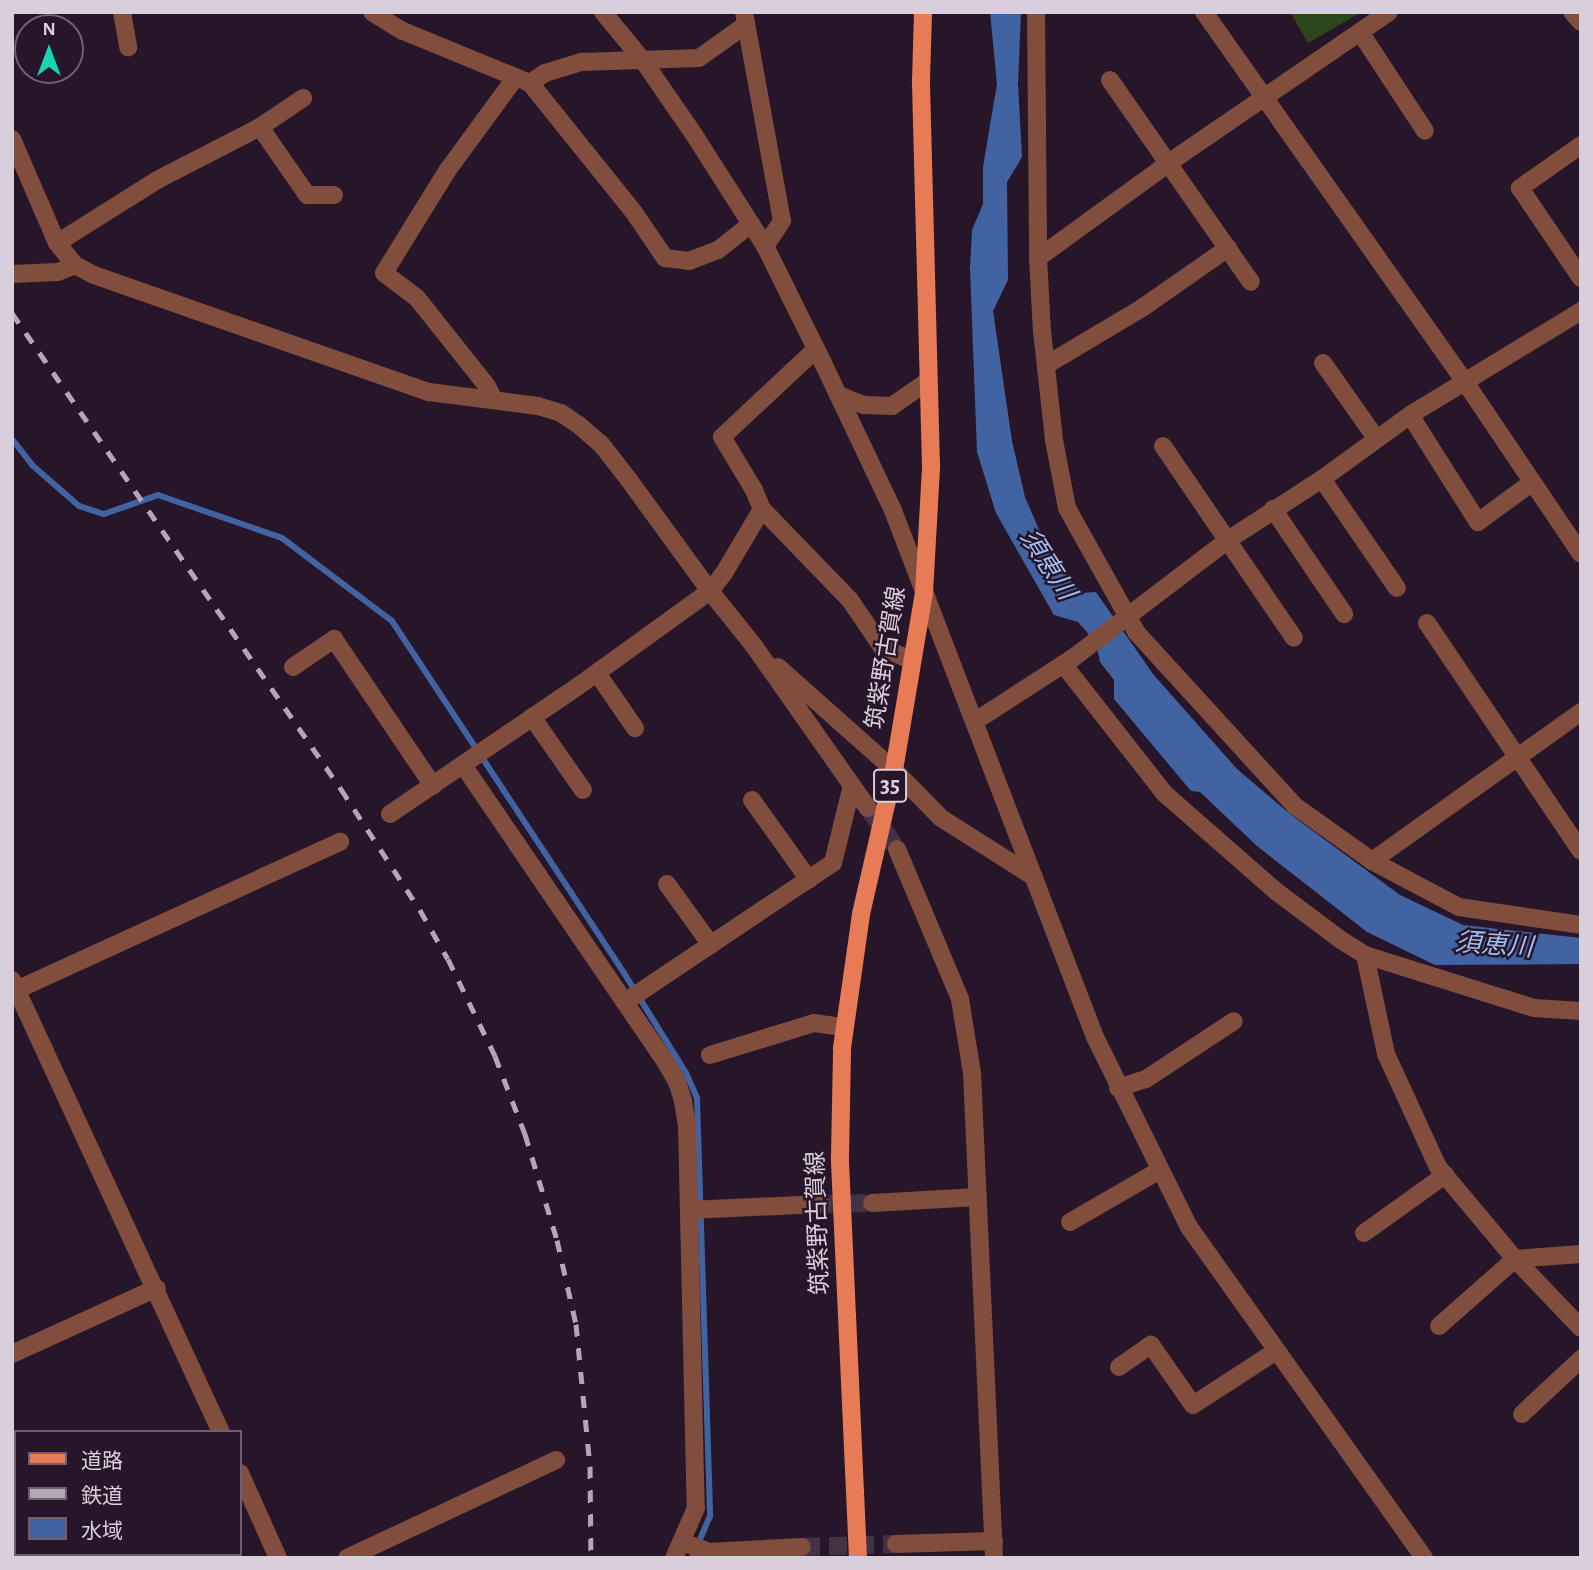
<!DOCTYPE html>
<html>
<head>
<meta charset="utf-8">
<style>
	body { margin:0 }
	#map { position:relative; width:1593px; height:1570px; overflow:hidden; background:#271629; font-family:"Alegreya Sans","Noto Sans JP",sans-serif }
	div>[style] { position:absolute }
	.green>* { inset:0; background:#2c4619 }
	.water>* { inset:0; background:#4263a2 }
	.stream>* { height:6px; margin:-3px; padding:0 3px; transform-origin:3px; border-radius:3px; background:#4263a2 }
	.minor-tunnel>* { height:18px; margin-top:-9px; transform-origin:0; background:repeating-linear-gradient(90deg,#423244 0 18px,transparent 0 27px) }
	.minor>* { height:18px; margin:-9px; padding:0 9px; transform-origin:9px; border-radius:9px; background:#814d3c }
	.tertiary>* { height:18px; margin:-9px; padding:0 9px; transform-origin:9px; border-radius:9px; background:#814d3c }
	.primary>* { height:18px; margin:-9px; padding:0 9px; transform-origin:9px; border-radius:9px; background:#e77b56 }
	.rail>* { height:5px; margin-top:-2.5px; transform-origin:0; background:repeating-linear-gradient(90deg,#b3a7b5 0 12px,transparent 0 24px) }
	span { translate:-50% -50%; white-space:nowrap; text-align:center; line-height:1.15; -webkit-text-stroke:5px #271629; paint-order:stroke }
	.shield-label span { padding:2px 5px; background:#271629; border:2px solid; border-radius:5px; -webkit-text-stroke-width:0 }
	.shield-label { font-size:23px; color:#d9cedb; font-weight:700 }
	.street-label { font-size:24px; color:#d9cedb }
	.water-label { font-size:26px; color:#a2c0f6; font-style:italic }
	.frame { position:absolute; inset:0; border:14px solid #d9cedb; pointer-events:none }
	.legend { position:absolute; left:14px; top:1430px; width:228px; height:126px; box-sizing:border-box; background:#271629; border:2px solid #6e6070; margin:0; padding:9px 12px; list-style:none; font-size:21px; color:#d9cedb }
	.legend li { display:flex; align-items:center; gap:14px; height:35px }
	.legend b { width:35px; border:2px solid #6e6070 }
	.north { position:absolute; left:14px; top:14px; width:70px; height:70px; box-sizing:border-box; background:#271629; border:2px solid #6e6070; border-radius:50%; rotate:0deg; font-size:19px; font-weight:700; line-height:28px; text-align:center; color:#d9cedb }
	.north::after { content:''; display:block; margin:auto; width:24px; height:32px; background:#17d5b2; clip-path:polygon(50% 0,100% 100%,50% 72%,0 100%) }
</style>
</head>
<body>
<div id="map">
	<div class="green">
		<div style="clip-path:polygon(1290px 12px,1362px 12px,1308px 43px)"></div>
	</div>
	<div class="water">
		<div style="clip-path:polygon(990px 12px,1021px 12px,1018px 84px,1022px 157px,1007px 182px,1008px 280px,993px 311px,1012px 441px,1025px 497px,1050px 555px,1081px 593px,1096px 592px,1153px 674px,1237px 769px,1290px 814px,1400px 895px,1463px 925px,1581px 938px,1581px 964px,1435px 965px,1367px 932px,1257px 846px,1200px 792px,1191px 791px,1114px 699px,1114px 680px,1100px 662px,1096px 644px,1086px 631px,1078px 622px,1054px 615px,996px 513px,977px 452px,970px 268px,972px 230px,983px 204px,983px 167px,997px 84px)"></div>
	</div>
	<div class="stream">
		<div style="left:12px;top:439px;width:33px;rotate:52deg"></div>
		<div style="left:32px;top:465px;width:62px;rotate:41.1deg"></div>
		<div style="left:79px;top:506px;width:26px;rotate:18deg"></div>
		<div style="left:104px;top:514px;width:57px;rotate:-19.4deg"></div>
		<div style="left:158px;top:495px;width:131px;rotate:19.1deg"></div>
		<div style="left:282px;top:538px;width:138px;rotate:37deg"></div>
		<div style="left:392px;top:621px;width:422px;rotate:56.6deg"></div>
		<div style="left:624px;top:973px;width:118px;rotate:58.2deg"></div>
		<div style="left:686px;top:1073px;width:27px;rotate:66deg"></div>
		<div style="left:697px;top:1098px;width:418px;rotate:88.2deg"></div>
		<div style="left:710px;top:1516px;width:46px;rotate:113.2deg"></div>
	</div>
	<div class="minor-tunnel">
		<div style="left:868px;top:808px;width:50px;rotate:54.7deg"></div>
		<div style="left:821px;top:1204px;width:51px;rotate:-1.1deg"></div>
		<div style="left:802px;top:1547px;width:94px;rotate:-1.8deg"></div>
	</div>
	<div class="minor">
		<div style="left:122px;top:12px;width:36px;rotate:80deg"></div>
		<div style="left:372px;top:12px;width:36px;rotate:32deg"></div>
		<div style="left:403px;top:31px;width:137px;rotate:22.3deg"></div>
		<div style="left:530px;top:83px;width:164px;rotate:51.2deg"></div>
		<div style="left:633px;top:211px;width:57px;rotate:55.8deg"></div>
		<div style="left:665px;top:258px;width:24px;rotate:7deg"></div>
		<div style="left:689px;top:261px;width:31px;rotate:-21deg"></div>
		<div style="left:718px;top:250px;width:42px;rotate:-38.2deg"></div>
		<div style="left:744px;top:12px;width:212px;rotate:79.7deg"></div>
		<div style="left:782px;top:221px;width:30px;rotate:124deg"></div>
		<div style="left:1036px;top:12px;width:246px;rotate:89.5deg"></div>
		<div style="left:1038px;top:258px;width:73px;rotate:86.9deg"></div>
		<div style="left:1042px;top:331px;width:110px;rotate:83.7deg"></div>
		<div style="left:1054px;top:440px;width:69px;rotate:79.2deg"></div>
		<div style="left:1067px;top:508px;width:143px;rotate:60.8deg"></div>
		<div style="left:1137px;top:633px;width:234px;rotate:47.6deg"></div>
		<div style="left:1295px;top:806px;width:95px;rotate:35.5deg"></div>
		<div style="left:1372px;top:861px;width:98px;rotate:27.9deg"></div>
		<div style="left:1459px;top:907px;width:123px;rotate:8.4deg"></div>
		<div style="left:1204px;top:12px;width:453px;rotate:54.8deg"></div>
		<div style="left:1465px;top:382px;width:207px;rotate:56deg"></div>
		<div style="left:1360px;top:32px;width:118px;rotate:56.7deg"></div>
		<div style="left:1110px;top:80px;width:246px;rotate:55.1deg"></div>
		<div style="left:530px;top:83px;width:18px;rotate:-34deg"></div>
		<div style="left:545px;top:73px;width:39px;rotate:-17deg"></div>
		<div style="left:582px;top:62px;width:117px;rotate:-2deg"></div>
		<div style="left:699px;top:58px;width:55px;rotate:-35.4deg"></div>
		<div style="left:260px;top:127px;width:83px;rotate:55.3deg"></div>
		<div style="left:307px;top:195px;width:27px"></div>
		<div style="left:12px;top:139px;width:113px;rotate:66.6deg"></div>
		<div style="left:57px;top:243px;width:28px;rotate:51deg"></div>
		<div style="left:75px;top:265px;width:21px;rotate:28deg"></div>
		<div style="left:94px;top:275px;width:355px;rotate:19.3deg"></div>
		<div style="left:429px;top:392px;width:110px;rotate:7.3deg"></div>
		<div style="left:538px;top:406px;width:24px;rotate:17deg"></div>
		<div style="left:561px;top:413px;width:23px;rotate:34deg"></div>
		<div style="left:580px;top:426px;width:28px;rotate:41deg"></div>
		<div style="left:601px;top:444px;width:46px;rotate:52.1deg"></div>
		<div style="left:629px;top:480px;width:137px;rotate:53.9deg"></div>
		<div style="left:710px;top:591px;width:70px;rotate:51.3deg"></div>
		<div style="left:754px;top:646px;width:198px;rotate:54.9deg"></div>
		<div style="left:1581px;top:145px;width:75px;rotate:144.8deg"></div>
		<div style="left:1520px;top:188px;width:109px;rotate:55.9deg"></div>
		<div style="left:57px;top:243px;width:120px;rotate:-32.1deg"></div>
		<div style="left:159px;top:179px;width:114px;rotate:-27.2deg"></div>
		<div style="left:260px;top:127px;width:52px;rotate:-34deg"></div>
		<div style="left:1038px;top:258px;width:163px;rotate:-36deg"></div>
		<div style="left:1170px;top:162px;width:265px;rotate:-34.4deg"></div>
		<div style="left:12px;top:274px;width:46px;rotate:-2.5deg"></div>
		<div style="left:58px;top:272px;width:18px;rotate:-22deg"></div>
		<div style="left:1323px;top:363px;width:92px;rotate:54.8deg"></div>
		<div style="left:1048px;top:364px;width:109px;rotate:-30.8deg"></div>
		<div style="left:1142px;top:308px;width:105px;rotate:-34.9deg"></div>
		<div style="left:494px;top:400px;width:16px;rotate:-117deg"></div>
		<div style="left:487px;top:386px;width:112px;rotate:-128.5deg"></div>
		<div style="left:417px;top:298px;width:41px;rotate:-142.9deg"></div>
		<div style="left:384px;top:273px;width:120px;rotate:-58.3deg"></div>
		<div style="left:447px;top:171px;width:115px;rotate:-53.8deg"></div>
		<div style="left:1410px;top:415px;width:127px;rotate:57.6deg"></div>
		<div style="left:1478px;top:522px;width:66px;rotate:-36.3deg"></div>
		<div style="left:1163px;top:446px;width:232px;rotate:55.7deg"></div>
		<div style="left:1322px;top:479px;width:132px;rotate:55.5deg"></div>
		<div style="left:762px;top:509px;width:21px;rotate:-113deg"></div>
		<div style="left:754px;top:490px;width:62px;rotate:-121.1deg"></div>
		<div style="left:722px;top:437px;width:129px;rotate:-43.1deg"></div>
		<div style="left:1273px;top:509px;width:127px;rotate:55.9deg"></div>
		<div style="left:1427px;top:623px;width:275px;rotate:56deg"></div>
		<div style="left:1063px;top:664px;width:165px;rotate:51.9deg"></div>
		<div style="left:1165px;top:794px;width:149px;rotate:41.2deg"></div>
		<div style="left:1277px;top:892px;width:80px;rotate:36.9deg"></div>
		<div style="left:1341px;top:940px;width:28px;rotate:32deg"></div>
		<div style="left:1365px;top:955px;width:177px;rotate:17.4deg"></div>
		<div style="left:1534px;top:1008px;width:47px;rotate:3.7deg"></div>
		<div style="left:293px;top:667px;width:50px;rotate:-34.3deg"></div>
		<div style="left:334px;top:639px;width:177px;rotate:56deg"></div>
		<div style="left:778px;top:667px;width:155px;rotate:41.6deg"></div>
		<div style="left:894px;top:770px;width:67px;rotate:45.6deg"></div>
		<div style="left:941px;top:818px;width:110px;rotate:32.4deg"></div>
		<div style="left:597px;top:673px;width:67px;rotate:55.4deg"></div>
		<div style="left:532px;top:717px;width:89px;rotate:55.1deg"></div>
		<div style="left:974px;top:722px;width:118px;rotate:-32.9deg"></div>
		<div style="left:1073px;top:658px;width:195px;rotate:-37.3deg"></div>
		<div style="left:1228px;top:540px;width:112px;rotate:-33deg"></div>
		<div style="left:1322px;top:479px;width:109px;rotate:-36deg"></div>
		<div style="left:1410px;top:415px;width:200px;rotate:-31.3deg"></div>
		<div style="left:463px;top:765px;width:358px;rotate:55.7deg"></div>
		<div style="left:665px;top:1061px;width:24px;rotate:60deg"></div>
		<div style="left:677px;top:1082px;width:20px;rotate:72deg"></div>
		<div style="left:683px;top:1101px;width:24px;rotate:81deg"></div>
		<div style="left:687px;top:1125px;width:383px;rotate:88.7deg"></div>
		<div style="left:696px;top:1508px;width:55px;rotate:113.7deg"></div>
		<div style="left:752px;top:800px;width:98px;rotate:54.5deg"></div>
		<div style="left:390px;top:814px;width:226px;rotate:-34.2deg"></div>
		<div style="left:577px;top:687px;width:164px;rotate:-35.8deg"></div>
		<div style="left:710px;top:591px;width:23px;rotate:-52deg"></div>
		<div style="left:724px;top:573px;width:74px;rotate:-59.3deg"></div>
		<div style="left:762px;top:509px;width:127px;rotate:46deg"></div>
		<div style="left:850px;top:600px;width:57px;rotate:55.8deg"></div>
		<div style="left:882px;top:647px;width:33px;rotate:25deg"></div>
		<div style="left:897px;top:849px;width:163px;rotate:67.2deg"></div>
		<div style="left:960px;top:999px;width:75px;rotate:80.8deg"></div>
		<div style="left:972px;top:1073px;width:485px;rotate:87.4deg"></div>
		<div style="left:1372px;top:861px;width:257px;rotate:-35.5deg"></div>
		<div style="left:667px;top:884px;width:75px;rotate:54.2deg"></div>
		<div style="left:1365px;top:955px;width:101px;rotate:78deg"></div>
		<div style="left:1386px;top:1054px;width:124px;rotate:65.3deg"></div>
		<div style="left:1438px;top:1167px;width:120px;rotate:50.1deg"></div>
		<div style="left:1515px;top:1259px;width:95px;rotate:46.3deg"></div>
		<div style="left:12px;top:980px;width:498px;rotate:65.2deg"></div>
		<div style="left:12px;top:992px;width:361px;rotate:-24.6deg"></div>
		<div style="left:625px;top:1002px;width:250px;rotate:-33.8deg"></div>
		<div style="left:833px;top:863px;width:80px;rotate:-76.3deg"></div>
		<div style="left:710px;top:1055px;width:109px;rotate:-17.1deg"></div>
		<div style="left:814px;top:1023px;width:30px;rotate:8deg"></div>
		<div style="left:1118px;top:1088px;width:29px;rotate:-18deg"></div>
		<div style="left:1146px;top:1079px;width:105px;rotate:-33.4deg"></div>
		<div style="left:872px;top:1203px;width:106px;rotate:-3.2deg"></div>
		<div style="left:689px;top:1210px;width:132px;rotate:-2.6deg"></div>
		<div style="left:1070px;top:1222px;width:104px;rotate:-30deg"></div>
		<div style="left:1364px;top:1233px;width:100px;rotate:-35.6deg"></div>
		<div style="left:1439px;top:1326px;width:101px;rotate:-41.4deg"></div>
		<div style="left:1515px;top:1259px;width:66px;rotate:-4.3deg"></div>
		<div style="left:12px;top:1354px;width:159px;rotate:-24.5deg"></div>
		<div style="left:1119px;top:1367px;width:39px;rotate:-35deg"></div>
		<div style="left:1151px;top:1345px;width:73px;rotate:55deg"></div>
		<div style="left:1193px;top:1405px;width:99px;rotate:-33deg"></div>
		<div style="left:1522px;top:1414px;width:81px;rotate:-43deg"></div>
		<div style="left:240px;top:1473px;width:93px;rotate:65.9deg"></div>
		<div style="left:682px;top:1542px;width:29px;rotate:20deg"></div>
		<div style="left:709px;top:1552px;width:93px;rotate:-3.1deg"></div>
		<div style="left:896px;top:1544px;width:98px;rotate:-1.8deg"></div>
		<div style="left:347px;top:1558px;width:231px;rotate:-25.1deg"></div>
	</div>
	<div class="tertiary">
		<div style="left:603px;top:12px;width:65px;rotate:50.6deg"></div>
		<div style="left:644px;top:62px;width:86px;rotate:55.4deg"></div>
		<div style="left:693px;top:133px;width:134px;rotate:57.5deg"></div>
		<div style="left:765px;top:246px;width:131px;rotate:63.6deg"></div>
		<div style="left:823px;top:363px;width:161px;rotate:64.6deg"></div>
		<div style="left:892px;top:508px;width:567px;rotate:69.01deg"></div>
		<div style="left:1095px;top:1037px;width:212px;rotate:63.7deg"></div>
		<div style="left:1189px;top:1227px;width:406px;rotate:54.6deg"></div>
		<div style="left:1572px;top:12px;width:13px;rotate:48deg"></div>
		<div style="left:838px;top:395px;width:28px;rotate:21deg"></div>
		<div style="left:864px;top:405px;width:28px;rotate:2deg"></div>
		<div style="left:892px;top:406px;width:44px;rotate:-34.8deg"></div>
	</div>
	<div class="primary">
		<div style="left:858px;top:1558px;width:401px;rotate:-92.6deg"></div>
		<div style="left:840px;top:1157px;width:109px;rotate:-88.9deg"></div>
		<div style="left:842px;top:1048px;width:135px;rotate:-81.9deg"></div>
		<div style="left:861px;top:914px;width:148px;rotate:-77.1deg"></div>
		<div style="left:894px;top:770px;width:180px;rotate:-80.4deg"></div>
		<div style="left:924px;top:593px;width:127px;rotate:-86.8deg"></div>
		<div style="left:931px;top:466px;width:386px;rotate:-91.5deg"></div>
		<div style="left:921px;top:80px;width:68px;rotate:-88.3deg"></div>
	</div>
	<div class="rail">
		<div style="left:12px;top:313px;width:579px;rotate:55.35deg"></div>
		<div style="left:341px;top:789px;width:145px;rotate:56.9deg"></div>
		<div style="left:420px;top:910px;width:56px;rotate:60.3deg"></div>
		<div style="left:448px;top:959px;width:108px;rotate:64.1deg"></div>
		<div style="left:495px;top:1056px;width:84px;rotate:69deg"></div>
		<div style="left:525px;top:1134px;width:111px;rotate:73.2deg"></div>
		<div style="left:557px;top:1240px;width:86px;rotate:77.3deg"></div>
		<div style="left:576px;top:1324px;width:143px;rotate:84.4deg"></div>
		<div style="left:590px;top:1466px;width:92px;rotate:89.4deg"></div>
	</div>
	<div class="shield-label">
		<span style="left:890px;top:786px">35</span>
	</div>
	<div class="street-label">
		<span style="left:887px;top:658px;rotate:-81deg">筑紫野古賀線</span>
		<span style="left:819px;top:1223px;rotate:-92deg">筑紫野古賀線</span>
	</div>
	<div class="water-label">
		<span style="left:1047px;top:565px;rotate:57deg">須恵川</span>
		<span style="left:1494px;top:946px;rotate:4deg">須恵川</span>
	</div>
	<div class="frame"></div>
	<ul class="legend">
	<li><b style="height:9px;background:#e77b56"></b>道路</li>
	<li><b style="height:9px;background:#b3a7b5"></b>鉄道</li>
	<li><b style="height:19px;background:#4263a2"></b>水域</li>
	</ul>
	<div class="north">N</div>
</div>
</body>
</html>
